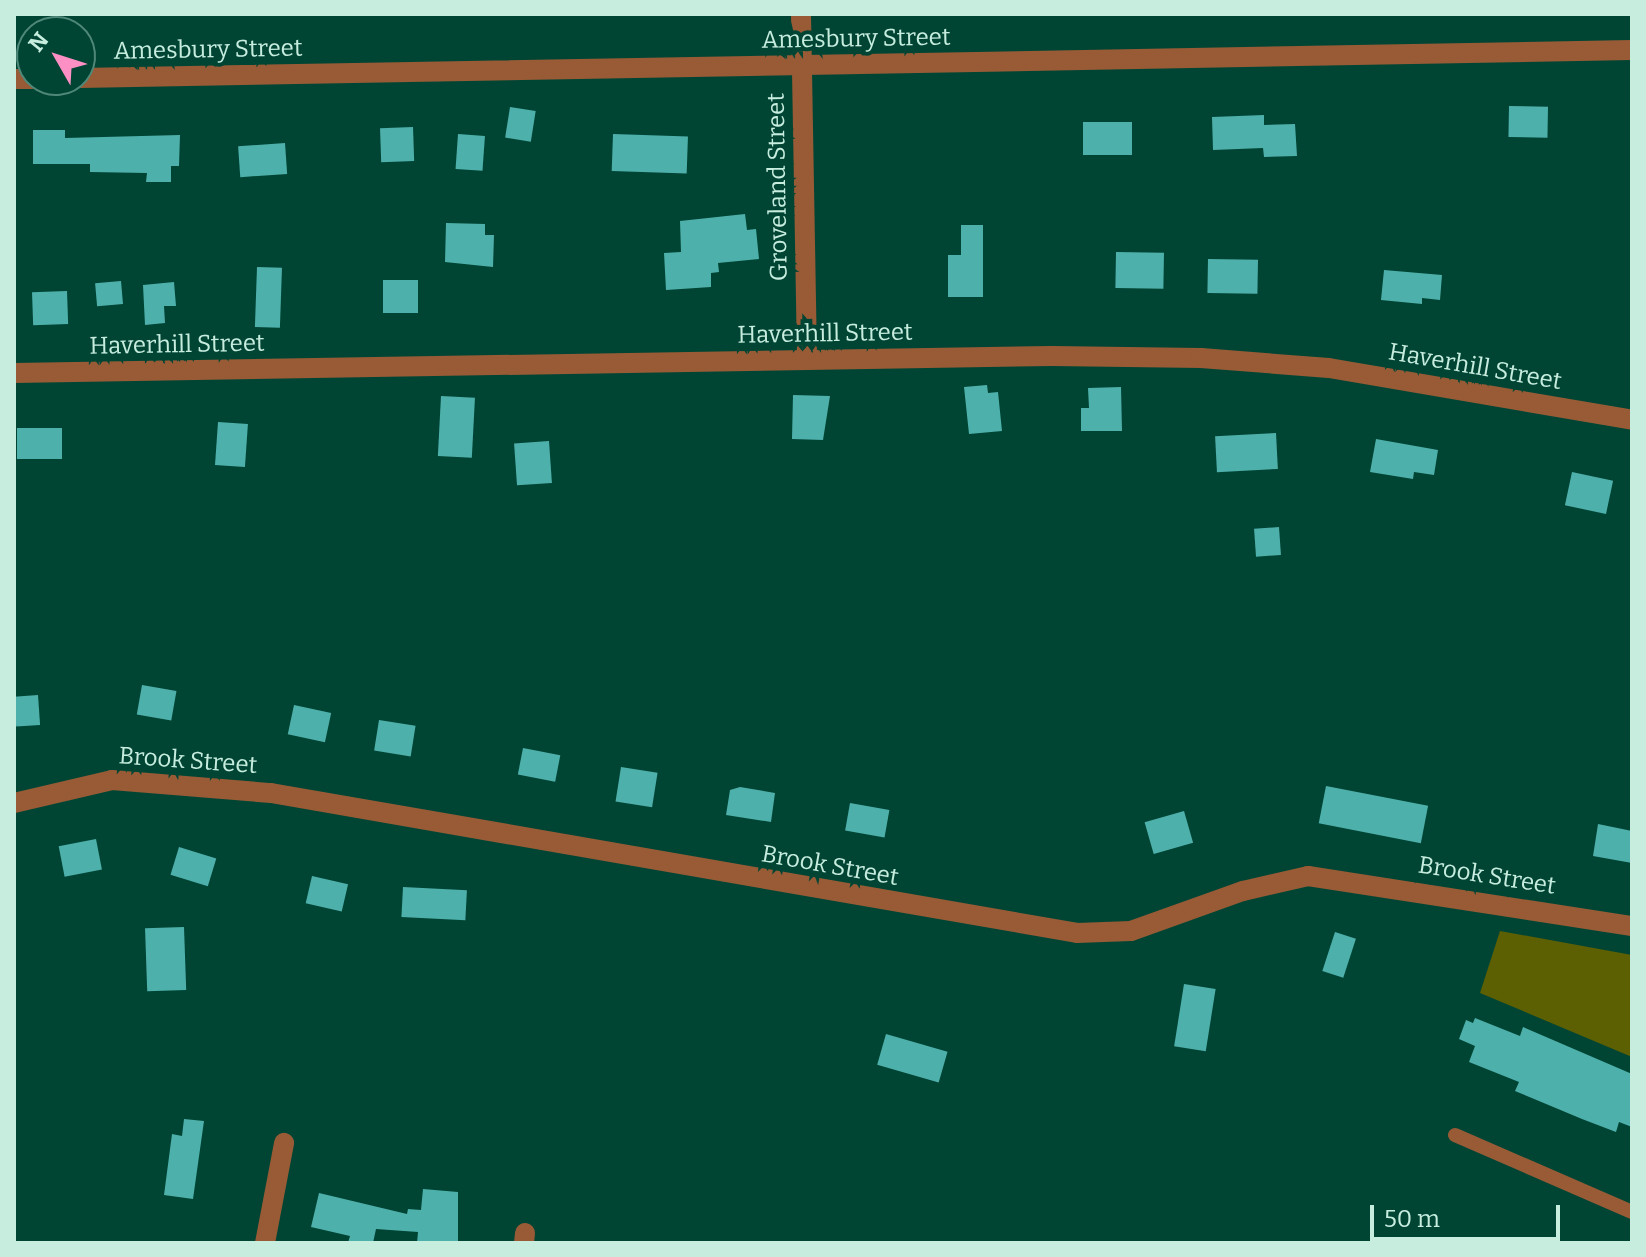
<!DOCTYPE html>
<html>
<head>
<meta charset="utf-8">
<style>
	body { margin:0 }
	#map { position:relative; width:1646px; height:1257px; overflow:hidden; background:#004534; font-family:Bitter,serif }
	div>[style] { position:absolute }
	.green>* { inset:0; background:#5d5f03 }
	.building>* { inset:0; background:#4eb0ab; transform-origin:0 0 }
	.service>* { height:14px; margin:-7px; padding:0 7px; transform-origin:7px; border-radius:7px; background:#985b36 }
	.minor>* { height:20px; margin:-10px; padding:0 10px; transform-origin:10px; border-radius:10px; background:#985b36 }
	span { translate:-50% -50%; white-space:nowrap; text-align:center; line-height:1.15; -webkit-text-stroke:8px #004534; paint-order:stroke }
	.street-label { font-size:24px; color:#c7eddf }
	.frame { position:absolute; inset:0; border:16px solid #c7eddf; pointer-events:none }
	.north { position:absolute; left:16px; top:16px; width:80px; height:80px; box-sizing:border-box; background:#004534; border:2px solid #508878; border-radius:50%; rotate:309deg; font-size:22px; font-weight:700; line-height:32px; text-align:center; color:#c7eddf }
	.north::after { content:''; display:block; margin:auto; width:28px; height:36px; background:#fc8fc3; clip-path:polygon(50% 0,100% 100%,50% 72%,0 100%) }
	.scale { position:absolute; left:1370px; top:1205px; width:190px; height:36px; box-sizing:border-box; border:4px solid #c7eddf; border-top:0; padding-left:10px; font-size:24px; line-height:28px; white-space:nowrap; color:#c7eddf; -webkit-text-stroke:6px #004534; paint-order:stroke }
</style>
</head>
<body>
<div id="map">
	<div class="green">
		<div style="clip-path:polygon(1500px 931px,1632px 955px,1632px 1057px,1480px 993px)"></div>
	</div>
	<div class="building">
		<div style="left:1509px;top:106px;width:39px;height:31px;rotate:1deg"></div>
		<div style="left:510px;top:107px;width:26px;height:31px;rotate:9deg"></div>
		<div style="clip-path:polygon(1264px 115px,1264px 125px,1295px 124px,1297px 156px,1264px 157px,1263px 148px,1213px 150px,1212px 117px)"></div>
		<div style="left:1083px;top:122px;width:49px;height:33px"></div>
		<div style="left:413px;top:127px;width:34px;height:33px;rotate:88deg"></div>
		<div style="clip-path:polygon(33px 130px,65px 130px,65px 138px,180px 135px,179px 166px,171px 166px,171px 182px,146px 182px,147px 173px,90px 172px,90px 164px,33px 164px)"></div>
		<div style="left:458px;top:134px;width:27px;height:35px;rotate:4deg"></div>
		<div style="left:613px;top:134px;width:75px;height:37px;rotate:2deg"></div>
		<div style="left:285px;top:143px;width:31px;height:47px;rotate:86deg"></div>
		<div style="clip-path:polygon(745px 214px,747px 230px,756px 229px,759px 259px,718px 263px,719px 272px,711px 273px,711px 287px,666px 290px,664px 253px,681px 252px,680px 221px)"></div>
		<div style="clip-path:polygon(446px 223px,485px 224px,485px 235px,494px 235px,493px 267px,445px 262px)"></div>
		<div style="clip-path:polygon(961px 225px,983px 225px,983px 297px,948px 297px,948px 255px,961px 255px)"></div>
		<div style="left:1116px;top:252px;width:48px;height:36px;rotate:1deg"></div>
		<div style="left:1208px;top:259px;width:50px;height:34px;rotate:1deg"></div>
		<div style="left:257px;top:267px;width:25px;height:60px;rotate:2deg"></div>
		<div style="clip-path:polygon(1384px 270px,1442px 275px,1440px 300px,1422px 298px,1422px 304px,1381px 300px)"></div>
		<div style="left:383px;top:280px;width:35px;height:33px"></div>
		<div style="left:121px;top:281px;width:23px;height:26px;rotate:85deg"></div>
		<div style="clip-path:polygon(174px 282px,176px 306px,164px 306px,165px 323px,145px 325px,143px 285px)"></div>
		<div style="left:67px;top:291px;width:33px;height:35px;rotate:88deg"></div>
		<div style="clip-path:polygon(987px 385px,988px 393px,998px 392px,1002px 431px,969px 434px,964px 387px)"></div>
		<div style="clip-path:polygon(1121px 387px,1122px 431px,1081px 431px,1081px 408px,1089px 408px,1088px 388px)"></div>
		<div style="clip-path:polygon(793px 395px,830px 396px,823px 440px,792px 439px)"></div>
		<div style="left:441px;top:396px;width:34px;height:60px;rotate:3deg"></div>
		<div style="left:218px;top:422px;width:30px;height:43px;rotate:4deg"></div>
		<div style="left:17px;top:428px;width:45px;height:31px"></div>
		<div style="left:1276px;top:433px;width:36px;height:61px;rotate:87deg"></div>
		<div style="clip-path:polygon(1376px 439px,1438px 450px,1434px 475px,1414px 472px,1413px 479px,1370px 472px)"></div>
		<div style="left:549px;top:441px;width:42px;height:35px;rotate:86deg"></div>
		<div style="left:1572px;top:472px;width:42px;height:34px;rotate:12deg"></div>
		<div style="left:1279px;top:527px;width:28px;height:25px;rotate:86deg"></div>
		<div style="left:142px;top:685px;width:35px;height:30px;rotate:10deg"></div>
		<div style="left:38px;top:695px;width:30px;height:24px;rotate:86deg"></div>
		<div style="left:294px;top:705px;width:38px;height:30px;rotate:12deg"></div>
		<div style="left:379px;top:720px;width:37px;height:31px;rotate:9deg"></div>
		<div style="left:523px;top:748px;width:38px;height:27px;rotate:11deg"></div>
		<div style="left:621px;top:767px;width:37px;height:35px;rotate:9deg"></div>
		<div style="left:1326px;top:786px;width:104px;height:38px;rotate:11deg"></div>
		<div style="clip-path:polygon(740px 787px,775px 793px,771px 822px,726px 815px,730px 790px)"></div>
		<div style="left:850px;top:803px;width:40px;height:28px;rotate:10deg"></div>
		<div style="left:1184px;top:811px;width:33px;height:41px;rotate:74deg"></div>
		<div style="clip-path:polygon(1598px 824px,1632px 831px,1632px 863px,1593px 856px)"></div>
		<div style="left:96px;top:839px;width:31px;height:38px;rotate:79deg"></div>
		<div style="left:179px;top:847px;width:39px;height:29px;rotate:17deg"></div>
		<div style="left:312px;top:876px;width:37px;height:28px;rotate:13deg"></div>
		<div style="left:403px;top:887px;width:64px;height:30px;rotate:3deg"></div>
		<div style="left:184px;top:927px;width:63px;height:39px;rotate:88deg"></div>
		<div style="left:1335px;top:932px;width:22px;height:41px;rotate:18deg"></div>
		<div style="left:1184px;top:984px;width:32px;height:63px;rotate:9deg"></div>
		<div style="clip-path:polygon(1475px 1018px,1520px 1036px,1523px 1027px,1632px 1074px,1632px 1127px,1619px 1122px,1616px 1132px,1582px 1119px,1515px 1091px,1519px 1082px,1469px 1062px,1475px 1046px,1459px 1039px,1466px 1020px,1473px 1023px)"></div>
		<div style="left:886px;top:1034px;width:64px;height:32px;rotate:16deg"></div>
		<div style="clip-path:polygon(184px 1119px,204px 1121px,193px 1199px,164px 1195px,172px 1134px,182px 1136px)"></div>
		<div style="clip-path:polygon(423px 1189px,458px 1192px,458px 1243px,417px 1243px,418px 1232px,376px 1229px,373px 1243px,348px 1243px,350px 1236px,311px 1227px,319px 1193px,407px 1214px,408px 1209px,421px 1210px)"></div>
	</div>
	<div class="service">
		<div style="left:1455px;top:1135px;width:193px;rotate:23.5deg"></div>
	</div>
	<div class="minor">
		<div style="left:801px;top:14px;width:346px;rotate:89deg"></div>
		<div style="left:80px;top:78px;width:1552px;rotate:-1.03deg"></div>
		<div style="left:14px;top:79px;width:18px"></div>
		<div style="left:14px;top:373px;width:1038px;rotate:-0.94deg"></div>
		<div style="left:1052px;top:356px;width:149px;rotate:0.8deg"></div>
		<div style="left:1201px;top:358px;width:128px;rotate:4.5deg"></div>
		<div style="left:1329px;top:368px;width:307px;rotate:9.7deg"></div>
		<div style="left:14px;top:803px;width:101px;rotate:-13.2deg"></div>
		<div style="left:112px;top:780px;width:160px;rotate:4.7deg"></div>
		<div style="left:271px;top:793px;width:818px;rotate:9.85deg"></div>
		<div style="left:1077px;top:933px;width:54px;rotate:-2.1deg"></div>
		<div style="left:1131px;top:931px;width:119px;rotate:-19.7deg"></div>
		<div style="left:1243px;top:891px;width:67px;rotate:-13deg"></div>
		<div style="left:1308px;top:876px;width:328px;rotate:8.8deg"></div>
		<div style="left:265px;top:1243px;width:102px;rotate:-79.2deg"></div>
		<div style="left:524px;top:1243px;width:10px;rotate:-84deg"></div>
	</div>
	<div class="street-label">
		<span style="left:856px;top:39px;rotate:-1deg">Amesbury Street</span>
		<span style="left:208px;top:50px;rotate:-1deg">Amesbury Street</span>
		<span style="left:778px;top:187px;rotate:-91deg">Groveland Street</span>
		<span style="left:825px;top:334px;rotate:-1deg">Haverhill Street</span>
		<span style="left:177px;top:345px;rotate:-1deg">Haverhill Street</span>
		<span style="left:1475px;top:367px;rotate:10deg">Haverhill Street</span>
		<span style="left:188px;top:761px;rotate:4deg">Brook Street</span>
		<span style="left:830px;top:866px;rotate:10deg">Brook Street</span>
		<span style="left:1487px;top:876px;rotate:9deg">Brook Street</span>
	</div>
	<div class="frame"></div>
	<div class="north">N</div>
	<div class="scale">50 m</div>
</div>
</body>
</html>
